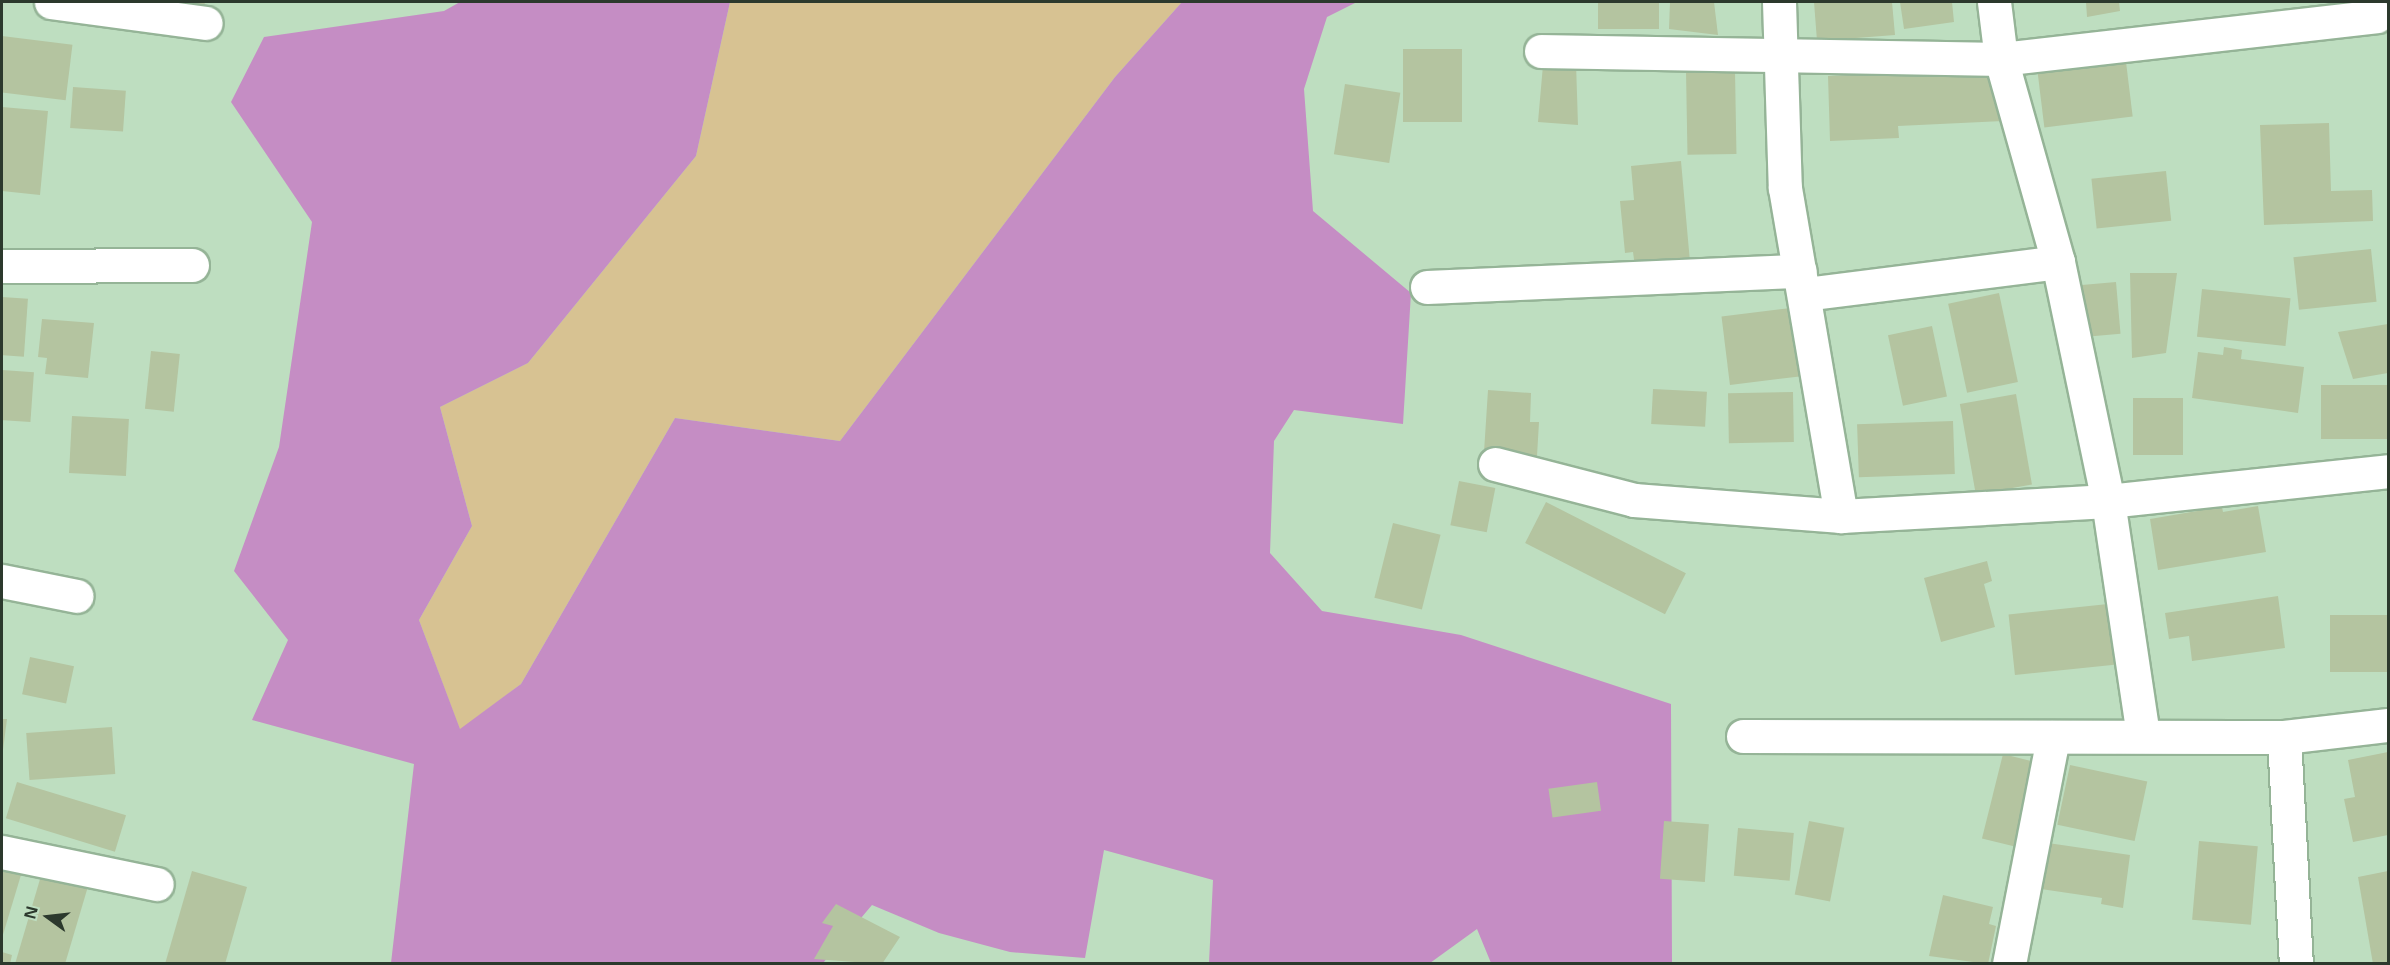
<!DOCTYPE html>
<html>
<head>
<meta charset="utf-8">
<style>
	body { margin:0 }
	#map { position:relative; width:2390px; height:965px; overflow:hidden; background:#bedec0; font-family:"Open Sans",sans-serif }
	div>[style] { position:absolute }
	.green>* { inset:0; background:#d7c292 }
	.water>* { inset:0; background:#c58dc4 }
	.building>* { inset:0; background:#b4c4a0; transform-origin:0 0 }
	.roads { filter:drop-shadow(2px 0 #95b497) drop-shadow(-2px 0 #95b497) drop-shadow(0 2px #95b497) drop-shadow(0 -2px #95b497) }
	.minor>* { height:33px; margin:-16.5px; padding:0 16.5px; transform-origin:16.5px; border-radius:16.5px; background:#fff }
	span { translate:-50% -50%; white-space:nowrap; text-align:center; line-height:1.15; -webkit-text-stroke:4.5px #bedec0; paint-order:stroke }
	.frame { position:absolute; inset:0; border:3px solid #2c392d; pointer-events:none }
	.north { position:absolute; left:18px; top:887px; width:60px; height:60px; -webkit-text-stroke:4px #bedec0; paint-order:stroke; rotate:285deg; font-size:16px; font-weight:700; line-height:24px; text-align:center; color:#2c392d }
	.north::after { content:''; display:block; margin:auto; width:21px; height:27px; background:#2c392d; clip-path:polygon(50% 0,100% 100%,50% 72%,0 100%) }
</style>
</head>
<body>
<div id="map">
	<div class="green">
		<div style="clip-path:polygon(730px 2px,1182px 2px,1115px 77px,840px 441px,675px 418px,521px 684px,460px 730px,419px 620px,472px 526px,440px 407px,528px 363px,696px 156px)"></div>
	</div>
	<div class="water">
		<div style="clip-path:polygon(460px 2px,730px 2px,696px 156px,528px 363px,440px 407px,472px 526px,419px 620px,460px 729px,521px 684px,675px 418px,840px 441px,1115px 77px,1182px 2px,1357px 2px,1327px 17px,1304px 89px,1313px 211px,1411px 293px,1403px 424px,1294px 410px,1274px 441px,1270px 553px,1322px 611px,1461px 635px,1671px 704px,1672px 963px,1491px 963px,1477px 929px,1430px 963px,1209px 963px,1213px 880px,1104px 850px,1085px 958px,1010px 952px,939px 933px,872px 905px,823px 963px,391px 963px,414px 764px,252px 720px,288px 640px,234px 571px,279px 447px,312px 222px,231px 102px,264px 37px,444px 11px)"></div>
	</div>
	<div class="building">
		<div style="clip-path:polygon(173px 2px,205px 2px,204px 7px)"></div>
		<div style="left:1598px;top:2px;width:61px;height:27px"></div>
		<div style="clip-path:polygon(1670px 2px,1714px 2px,1718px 35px,1669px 29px)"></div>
		<div style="clip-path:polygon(1814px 2px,1892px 2px,1895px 35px,1817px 41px)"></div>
		<div style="clip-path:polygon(1900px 2px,1952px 2px,1954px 22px,1904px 29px)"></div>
		<div style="clip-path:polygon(2086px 2px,2119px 2px,2120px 11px,2087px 17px)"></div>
		<div style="left:2px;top:36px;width:71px;height:56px;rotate:7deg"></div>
		<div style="left:1403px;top:49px;width:59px;height:73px"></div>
		<div style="left:2126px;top:62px;width:55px;height:89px;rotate:83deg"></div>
		<div style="clip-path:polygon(1576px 63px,1578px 125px,1538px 122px,1543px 65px)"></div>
		<div style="clip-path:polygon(2002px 69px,2003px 121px,1898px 126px,1899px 138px,1830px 141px,1828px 76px)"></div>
		<div style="left:1735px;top:70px;width:84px;height:49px;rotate:89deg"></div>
		<div style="left:1345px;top:84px;width:56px;height:71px;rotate:9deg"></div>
		<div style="left:73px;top:87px;width:53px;height:41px;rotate:4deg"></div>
		<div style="clip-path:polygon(2px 107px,48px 111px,40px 195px,2px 191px)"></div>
		<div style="clip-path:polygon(2329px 123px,2331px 191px,2372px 190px,2373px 221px,2264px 225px,2260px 125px)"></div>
		<div style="clip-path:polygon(1681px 161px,1690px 262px,1635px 267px,1633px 252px,1625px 253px,1620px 201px,1634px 200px,1631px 166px)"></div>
		<div style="left:2166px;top:171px;width:50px;height:75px;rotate:84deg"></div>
		<div style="left:2371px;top:249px;width:53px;height:78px;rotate:84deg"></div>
		<div style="clip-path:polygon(2130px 273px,2177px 273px,2166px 353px,2132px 358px)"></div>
		<div style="left:2116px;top:282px;width:52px;height:40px;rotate:85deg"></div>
		<div style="left:2202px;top:289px;width:89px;height:48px;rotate:6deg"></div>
		<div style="left:1999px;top:293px;width:91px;height:52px;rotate:78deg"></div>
		<div style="left:2px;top:297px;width:26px;height:58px;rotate:4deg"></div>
		<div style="left:1791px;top:308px;width:69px;height:70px;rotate:83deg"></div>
		<div style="clip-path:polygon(42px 319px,94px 323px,88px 378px,45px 374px,47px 358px,38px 357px)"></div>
		<div style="clip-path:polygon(2388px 324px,2388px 373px,2353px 379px,2338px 332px)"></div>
		<div style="left:1932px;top:326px;width:72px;height:45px;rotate:78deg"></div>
		<div style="clip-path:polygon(2224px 347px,2242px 350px,2241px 359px,2304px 367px,2298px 413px,2192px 398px,2198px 352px,2223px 355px)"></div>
		<div style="left:151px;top:351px;width:29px;height:58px;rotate:6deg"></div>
		<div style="left:2px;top:370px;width:32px;height:50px;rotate:4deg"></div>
		<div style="left:2388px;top:385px;width:54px;height:67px;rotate:90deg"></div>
		<div style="left:1653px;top:389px;width:54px;height:35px;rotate:3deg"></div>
		<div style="clip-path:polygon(1488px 390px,1531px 393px,1530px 422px,1539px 422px,1537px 456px,1484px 452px)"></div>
		<div style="left:1793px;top:392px;width:50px;height:65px;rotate:89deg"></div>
		<div style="left:2016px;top:394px;width:92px;height:57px;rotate:80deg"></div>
		<div style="left:2133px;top:398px;width:50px;height:57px"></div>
		<div style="left:72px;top:416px;width:57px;height:57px;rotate:3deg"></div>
		<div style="left:1953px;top:421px;width:53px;height:96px;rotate:88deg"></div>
		<div style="left:1459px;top:481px;width:37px;height:45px;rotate:11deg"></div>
		<div style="clip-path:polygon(2220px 497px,2223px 512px,2258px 506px,2266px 552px,2158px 570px,2150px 519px,2197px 511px,2196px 501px)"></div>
		<div style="left:1546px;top:502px;width:157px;height:46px;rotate:27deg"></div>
		<div style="left:1393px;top:523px;width:49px;height:77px;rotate:14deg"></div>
		<div style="clip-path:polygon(1987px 561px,1992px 581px,1984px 584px,1995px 627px,1941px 642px,1924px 578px)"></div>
		<div style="clip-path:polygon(2278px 596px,2285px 648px,2192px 661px,2189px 636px,2169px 639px,2165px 613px)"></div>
		<div style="left:2108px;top:604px;width:61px;height:100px;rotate:84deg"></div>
		<div style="left:2388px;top:615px;width:57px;height:58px;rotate:90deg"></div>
		<div style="left:30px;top:657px;width:45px;height:38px;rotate:12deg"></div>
		<div style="clip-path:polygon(2px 719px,7px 719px,3px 750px,2px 750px)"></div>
		<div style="left:112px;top:727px;width:47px;height:86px;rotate:86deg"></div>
		<div style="clip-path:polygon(2388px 752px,2388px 835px,2353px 842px,2344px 799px,2355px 797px,2348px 760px)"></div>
		<div style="left:2003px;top:754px;width:36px;height:87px;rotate:14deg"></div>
		<div style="left:2070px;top:765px;width:79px;height:61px;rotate:12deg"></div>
		<div style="left:17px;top:782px;width:114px;height:38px;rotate:17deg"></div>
		<div style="left:1597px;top:782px;width:29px;height:49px;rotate:82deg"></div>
		<div style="left:1664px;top:821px;width:45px;height:58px;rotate:4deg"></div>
		<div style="left:1809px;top:821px;width:36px;height:75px;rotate:11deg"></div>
		<div style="left:1738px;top:828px;width:56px;height:48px;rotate:5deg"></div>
		<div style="left:2199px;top:841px;width:59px;height:79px;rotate:5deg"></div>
		<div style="clip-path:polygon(2048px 843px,2130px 855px,2123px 908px,2101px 904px,2102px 898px,2041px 889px)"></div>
		<div style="clip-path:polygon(2px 858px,24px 865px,2px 938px)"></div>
		<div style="clip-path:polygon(43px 869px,89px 883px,65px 964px,15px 964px)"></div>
		<div style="clip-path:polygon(192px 871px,247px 887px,225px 964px,165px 964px)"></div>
		<div style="clip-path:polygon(2388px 871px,2388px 964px,2373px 964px,2358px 877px)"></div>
		<div style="clip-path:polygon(1943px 895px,1993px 907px,1989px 924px,1996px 926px,1988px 964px,1929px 956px)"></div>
		<div style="clip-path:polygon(836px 904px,900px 937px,882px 964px,814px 959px,833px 926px,822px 923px)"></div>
		<div style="clip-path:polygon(2px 952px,12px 955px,10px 964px,2px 964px)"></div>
	</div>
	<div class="roads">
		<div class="minor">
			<div style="left:51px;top:2px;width:156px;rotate:7.7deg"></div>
			<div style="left:1779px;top:2px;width:186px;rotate:88.2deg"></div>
			<div style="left:1785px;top:188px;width:333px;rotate:80.3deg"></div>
			<div style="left:1994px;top:2px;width:57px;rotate:83deg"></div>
			<div style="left:2001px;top:59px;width:211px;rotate:74.3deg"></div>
			<div style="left:2058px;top:262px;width:244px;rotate:78.2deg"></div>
			<div style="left:2108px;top:501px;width:236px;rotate:81.5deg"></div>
			<div style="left:1541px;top:51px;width:460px;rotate:1deg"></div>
			<div style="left:2001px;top:59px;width:378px;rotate:-6.5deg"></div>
			<div style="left:2px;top:266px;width:190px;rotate:-0.3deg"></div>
			<div style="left:1427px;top:287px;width:373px;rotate:-2.5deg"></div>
			<div style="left:1805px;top:294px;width:255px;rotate:-7.2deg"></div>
			<div style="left:1495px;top:464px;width:144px;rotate:14.5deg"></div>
			<div style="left:1634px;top:500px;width:208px;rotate:4.4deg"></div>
			<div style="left:1841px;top:516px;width:267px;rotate:-3.2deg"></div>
			<div style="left:2108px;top:501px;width:282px;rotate:-6.1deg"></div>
			<div style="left:2px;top:581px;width:76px;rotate:11.3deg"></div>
			<div style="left:1743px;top:736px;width:541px;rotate:0.11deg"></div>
			<div style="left:2284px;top:737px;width:105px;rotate:-6.6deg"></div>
			<div style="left:2284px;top:737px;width:227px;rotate:87deg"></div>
			<div style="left:2px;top:852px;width:158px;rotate:11.7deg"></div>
			<div style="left:2009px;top:964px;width:231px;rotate:-79deg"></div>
		</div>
	</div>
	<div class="frame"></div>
	<div class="north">N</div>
</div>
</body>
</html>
